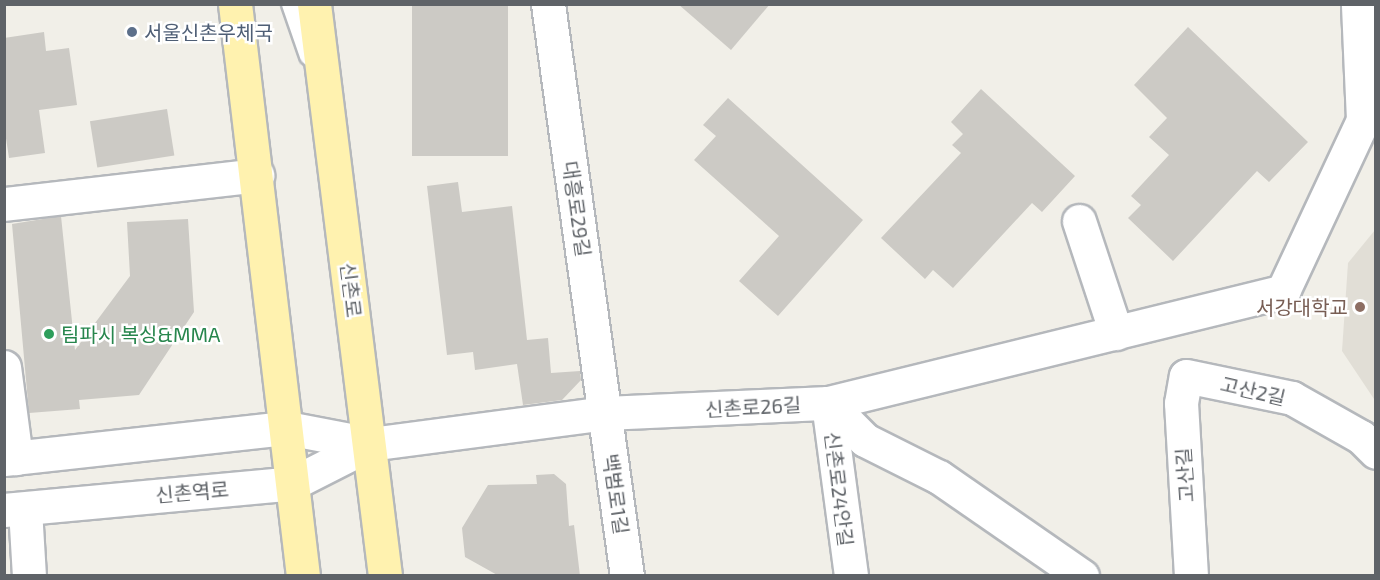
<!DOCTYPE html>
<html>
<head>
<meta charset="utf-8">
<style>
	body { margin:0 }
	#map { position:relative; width:1380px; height:580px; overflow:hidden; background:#f1efe8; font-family:"Exo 2","Noto Sans KR",sans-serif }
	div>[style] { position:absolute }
	.education>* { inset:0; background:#e1ded6 }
	.building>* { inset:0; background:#cccac5; transform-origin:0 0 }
	.roads { filter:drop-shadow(2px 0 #b5b8bc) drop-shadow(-2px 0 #b5b8bc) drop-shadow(0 2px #b5b8bc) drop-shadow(0 -2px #b5b8bc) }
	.service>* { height:18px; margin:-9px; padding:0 9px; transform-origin:9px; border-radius:9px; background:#fff }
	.minor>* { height:33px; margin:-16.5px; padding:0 16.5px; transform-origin:16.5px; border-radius:16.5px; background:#fff }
	.secondary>* { height:33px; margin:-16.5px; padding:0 16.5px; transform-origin:16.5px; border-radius:16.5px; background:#fff }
	.primary>* { height:33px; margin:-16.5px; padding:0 16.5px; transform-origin:16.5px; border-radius:16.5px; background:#fff2af }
	.dots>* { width:16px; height:16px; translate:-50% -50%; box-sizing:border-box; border:3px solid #fff; border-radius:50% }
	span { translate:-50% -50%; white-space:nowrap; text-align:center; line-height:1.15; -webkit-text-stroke:5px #fff; paint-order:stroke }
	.service-label { font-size:20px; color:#4e5e75 }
	.left { translate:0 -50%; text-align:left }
	.street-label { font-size:20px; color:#5f6368 }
	.education-label { font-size:20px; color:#785e54 }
	.right { translate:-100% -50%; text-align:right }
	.leisure-label { font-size:20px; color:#27864d }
	.frame { position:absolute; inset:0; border:6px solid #5f6368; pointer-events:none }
</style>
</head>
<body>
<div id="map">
	<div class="education">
		<div style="clip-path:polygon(1375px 230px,1376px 397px,1374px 399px,1342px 351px,1348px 263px)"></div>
	</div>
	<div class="building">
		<div style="left:412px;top:4px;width:96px;height:152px"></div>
		<div style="clip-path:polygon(678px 4px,770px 4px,731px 50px)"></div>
		<div style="clip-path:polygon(1188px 27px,1308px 142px,1269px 182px,1257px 171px,1173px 261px,1128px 218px,1141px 205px,1131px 196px,1169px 155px,1149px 137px,1167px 118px,1134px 85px)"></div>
		<div style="clip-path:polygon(44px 32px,46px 51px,69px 48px,77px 105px,39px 110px,45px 153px,9px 158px,4px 125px,4px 38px)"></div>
		<div style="clip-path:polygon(981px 89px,1075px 176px,1042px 212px,1032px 203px,953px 288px,933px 270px,925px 279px,881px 238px,961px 153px,952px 145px,963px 134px,951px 122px)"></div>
		<div style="clip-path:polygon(728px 98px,863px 220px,778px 316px,739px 281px,779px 236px,694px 160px,716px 136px,703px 125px)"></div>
		<div style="left:167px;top:109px;width:47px;height:78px;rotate:81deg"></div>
		<div style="clip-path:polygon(458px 182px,462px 212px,512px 206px,527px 340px,548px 338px,551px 373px,580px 371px,581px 380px,562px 400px,523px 405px,517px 364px,475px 370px,473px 352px,447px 355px,427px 186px)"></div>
		<div style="clip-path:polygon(61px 216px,75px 350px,130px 276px,127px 222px,188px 219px,194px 312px,139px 395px,79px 400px,80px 409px,29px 413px,12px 224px)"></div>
		<div style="clip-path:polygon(554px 474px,566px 484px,569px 526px,574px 525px,580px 576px,499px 576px,465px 557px,462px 528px,488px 485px,537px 484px,536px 475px)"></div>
	</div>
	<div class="roads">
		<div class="service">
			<div style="left:291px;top:4px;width:55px;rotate:70.9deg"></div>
		</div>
		<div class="minor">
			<div style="left:548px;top:4px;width:577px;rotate:82.14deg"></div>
			<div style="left:4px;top:204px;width:255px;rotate:-6.5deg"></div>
			<div style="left:1079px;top:221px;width:118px;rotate:71.7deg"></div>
			<div style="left:4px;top:367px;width:92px;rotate:82.5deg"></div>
			<div style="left:828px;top:403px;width:52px;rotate:45deg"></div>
			<div style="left:865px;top:440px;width:83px;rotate:26.6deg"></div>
			<div style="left:939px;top:477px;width:174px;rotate:34.7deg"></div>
			<div style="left:828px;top:403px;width:175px;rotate:82.4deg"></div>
			<div style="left:370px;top:444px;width:237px;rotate:-7.5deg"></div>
			<div style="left:605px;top:413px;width:223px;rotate:-2.6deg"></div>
			<div style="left:828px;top:403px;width:469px;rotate:-13.8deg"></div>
			<div style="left:1283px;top:291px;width:189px;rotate:-64.9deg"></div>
			<div style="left:1363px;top:120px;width:116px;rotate:-92.5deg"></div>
			<div style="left:25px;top:509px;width:67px;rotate:86.6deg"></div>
			<div style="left:1191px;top:576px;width:173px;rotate:-93.3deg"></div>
			<div style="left:1181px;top:403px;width:27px;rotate:-80deg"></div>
			<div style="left:1186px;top:376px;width:108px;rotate:11.7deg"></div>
			<div style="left:1292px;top:398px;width:79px;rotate:29.5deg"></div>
			<div style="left:1361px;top:437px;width:21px;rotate:45deg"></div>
		</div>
		<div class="secondary">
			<div style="left:4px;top:459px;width:285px;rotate:-6.3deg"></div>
			<div style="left:287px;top:428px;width:85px;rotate:10.9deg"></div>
			<div style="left:4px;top:510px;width:290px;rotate:-5.3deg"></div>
			<div style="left:293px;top:483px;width:86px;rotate:-26.9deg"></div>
		</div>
		<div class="primary">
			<div style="left:235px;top:4px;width:576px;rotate:83.22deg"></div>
			<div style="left:314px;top:4px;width:576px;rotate:82.92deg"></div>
		</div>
	</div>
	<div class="dots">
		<div style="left:132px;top:32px;background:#5c6f8a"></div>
		<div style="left:1360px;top:307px;background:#8d6e63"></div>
		<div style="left:49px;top:334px;background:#2e9e5b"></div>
	</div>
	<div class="service-label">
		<span class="left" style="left:144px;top:32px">서울신촌우체국</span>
	</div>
	<div class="street-label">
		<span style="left:577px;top:209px;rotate:82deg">대흥로29길</span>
		<span style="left:351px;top:290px;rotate:83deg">신촌로</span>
		<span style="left:1253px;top:391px;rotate:13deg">고산2길</span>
		<span style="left:753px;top:407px;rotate:-3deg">신촌로26길</span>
		<span style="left:1185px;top:475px;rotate:-94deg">고산길</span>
		<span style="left:839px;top:489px;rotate:83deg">신촌로24안길</span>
		<span style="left:192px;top:492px;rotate:-5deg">신촌역로</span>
		<span style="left:616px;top:494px;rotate:82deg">백범로1길</span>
	</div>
	<div class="education-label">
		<span class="right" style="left:1348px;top:307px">서강대학교</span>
	</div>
	<div class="leisure-label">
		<span class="left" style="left:61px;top:334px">팀파시 복싱&amp;MMA</span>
	</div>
	<div class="frame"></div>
</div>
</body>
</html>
